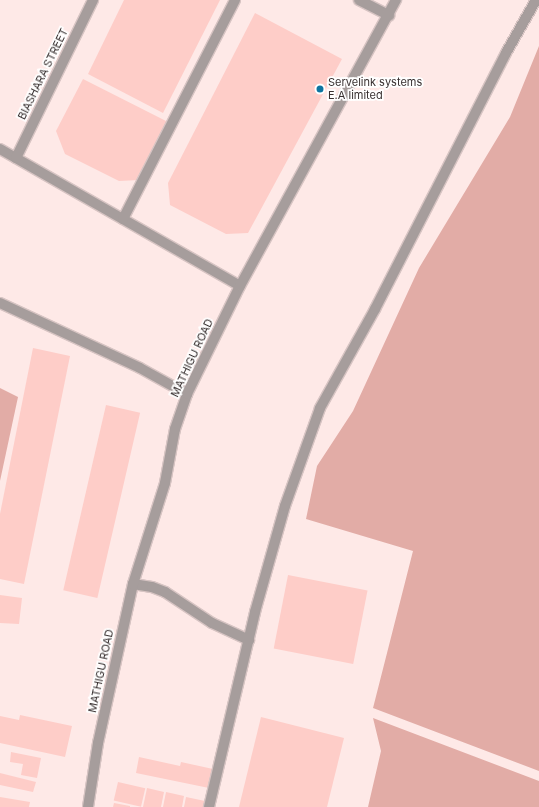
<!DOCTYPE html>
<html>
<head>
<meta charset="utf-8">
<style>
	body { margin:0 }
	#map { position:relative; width:539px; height:807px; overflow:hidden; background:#fee9e7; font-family:Inter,sans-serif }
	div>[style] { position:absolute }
	.green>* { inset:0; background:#e2aca6 }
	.building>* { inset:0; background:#fecdc8; transform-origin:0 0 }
	.roads { filter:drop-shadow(1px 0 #d7c4c3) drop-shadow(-1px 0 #d7c4c3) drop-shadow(0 1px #d7c4c3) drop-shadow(0 -1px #d7c4c3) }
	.minor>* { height:10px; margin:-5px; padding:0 5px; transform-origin:5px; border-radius:5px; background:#a69d9c }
	.dots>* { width:11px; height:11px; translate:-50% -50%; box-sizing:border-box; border:2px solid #fff; border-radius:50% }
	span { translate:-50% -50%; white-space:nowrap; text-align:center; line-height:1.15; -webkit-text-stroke:3.5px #fff; paint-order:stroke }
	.street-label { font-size:11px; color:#393131 }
	.poi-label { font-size:11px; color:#393131 }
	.left { translate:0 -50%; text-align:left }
</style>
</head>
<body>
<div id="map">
	<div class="green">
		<div style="clip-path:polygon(539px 46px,539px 771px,373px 708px,413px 551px,306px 519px,317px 466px,353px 411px,419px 268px,510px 117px)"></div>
		<div style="clip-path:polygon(0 388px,18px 397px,0 481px)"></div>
		<div style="clip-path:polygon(373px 718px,539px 781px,539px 807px,368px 807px,381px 751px)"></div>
	</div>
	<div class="building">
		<div style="clip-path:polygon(124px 0,220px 0,163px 113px,88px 74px)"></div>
		<div style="clip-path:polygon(255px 13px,342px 59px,248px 233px,226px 234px,170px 205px,168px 183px)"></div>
		<div style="clip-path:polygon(83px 79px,168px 122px,139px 180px,119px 181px,65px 154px,56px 131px)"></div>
		<div style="clip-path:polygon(33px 348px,70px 356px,24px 584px,0 579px,0 514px)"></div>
		<div style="left:106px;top:405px;width:35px;height:190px;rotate:13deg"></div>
		<div style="left:288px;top:575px;width:81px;height:75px;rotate:11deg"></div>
		<div style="clip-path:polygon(0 595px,22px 598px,19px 624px,0 623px)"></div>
		<div style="clip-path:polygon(20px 715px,72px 726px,65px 757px,0 743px,0 716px,19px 720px)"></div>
		<div style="clip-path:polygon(261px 717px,344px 738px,327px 807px,239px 807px)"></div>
		<div style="clip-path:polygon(11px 752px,41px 758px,37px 778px,21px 775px,23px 764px,10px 762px)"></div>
		<div style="clip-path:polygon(139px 757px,180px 766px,181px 762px,213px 769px,209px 788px,136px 773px)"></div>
		<div style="clip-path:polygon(0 773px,36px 782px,33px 792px,0 785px)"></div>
		<div style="left:118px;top:782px;width:28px;height:19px;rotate:13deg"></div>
		<div style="clip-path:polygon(147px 788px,164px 792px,161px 807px,143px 807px)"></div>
		<div style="clip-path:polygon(166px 792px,184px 796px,182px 807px,163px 807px)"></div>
		<div style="clip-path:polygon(0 797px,30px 802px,29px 807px,0 807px)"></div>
		<div style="clip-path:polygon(186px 797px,205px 801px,204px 807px,184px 807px)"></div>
		<div style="clip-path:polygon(114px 803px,130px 806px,130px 807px,113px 807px)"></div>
	</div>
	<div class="roads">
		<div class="minor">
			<div style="left:359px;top:0;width:34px;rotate:27deg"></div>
			<div style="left:0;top:149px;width:276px;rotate:29.7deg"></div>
			<div style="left:16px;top:158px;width:176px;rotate:-64deg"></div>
			<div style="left:123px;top:219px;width:246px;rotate:-62.9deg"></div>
			<div style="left:0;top:303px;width:154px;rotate:24.9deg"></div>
			<div style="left:140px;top:368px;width:54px;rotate:29deg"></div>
			<div style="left:133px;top:584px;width:19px;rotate:9deg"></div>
			<div style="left:152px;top:587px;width:14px;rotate:21deg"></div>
			<div style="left:165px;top:592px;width:56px;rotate:33.4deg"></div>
			<div style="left:212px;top:623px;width:41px;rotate:24.7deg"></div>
			<div style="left:88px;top:807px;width:65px;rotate:-81.1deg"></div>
			<div style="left:98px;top:743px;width:163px;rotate:-77.6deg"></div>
			<div style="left:133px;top:584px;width:106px;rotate:-72.4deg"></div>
			<div style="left:165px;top:483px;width:55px;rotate:-79.5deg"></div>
			<div style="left:175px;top:429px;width:37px;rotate:-71deg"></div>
			<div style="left:187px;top:394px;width:120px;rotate:-63.9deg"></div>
			<div style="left:240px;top:286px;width:326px;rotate:-61.4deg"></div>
			<div style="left:209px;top:807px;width:200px;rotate:-76.7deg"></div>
			<div style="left:255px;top:612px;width:110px;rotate:-74.2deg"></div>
			<div style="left:285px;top:506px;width:104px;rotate:-70.3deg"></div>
			<div style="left:320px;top:408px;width:113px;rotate:-60.9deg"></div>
			<div style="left:375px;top:309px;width:288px;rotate:-62.9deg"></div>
			<div style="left:506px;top:53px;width:61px;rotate:-60.5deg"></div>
		</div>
	</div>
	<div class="dots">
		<div style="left:320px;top:89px;background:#0d74a0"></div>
	</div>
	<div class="street-label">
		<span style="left:43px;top:74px;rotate:-64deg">BIASHARA STREET</span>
		<span style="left:192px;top:358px;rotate:-65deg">MATHIGU ROAD</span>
		<span style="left:101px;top:671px;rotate:-78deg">MATHIGU ROAD</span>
	</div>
	<div class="poi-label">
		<span class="left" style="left:328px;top:89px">Servelink systems<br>E.A limited</span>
	</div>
</div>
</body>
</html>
